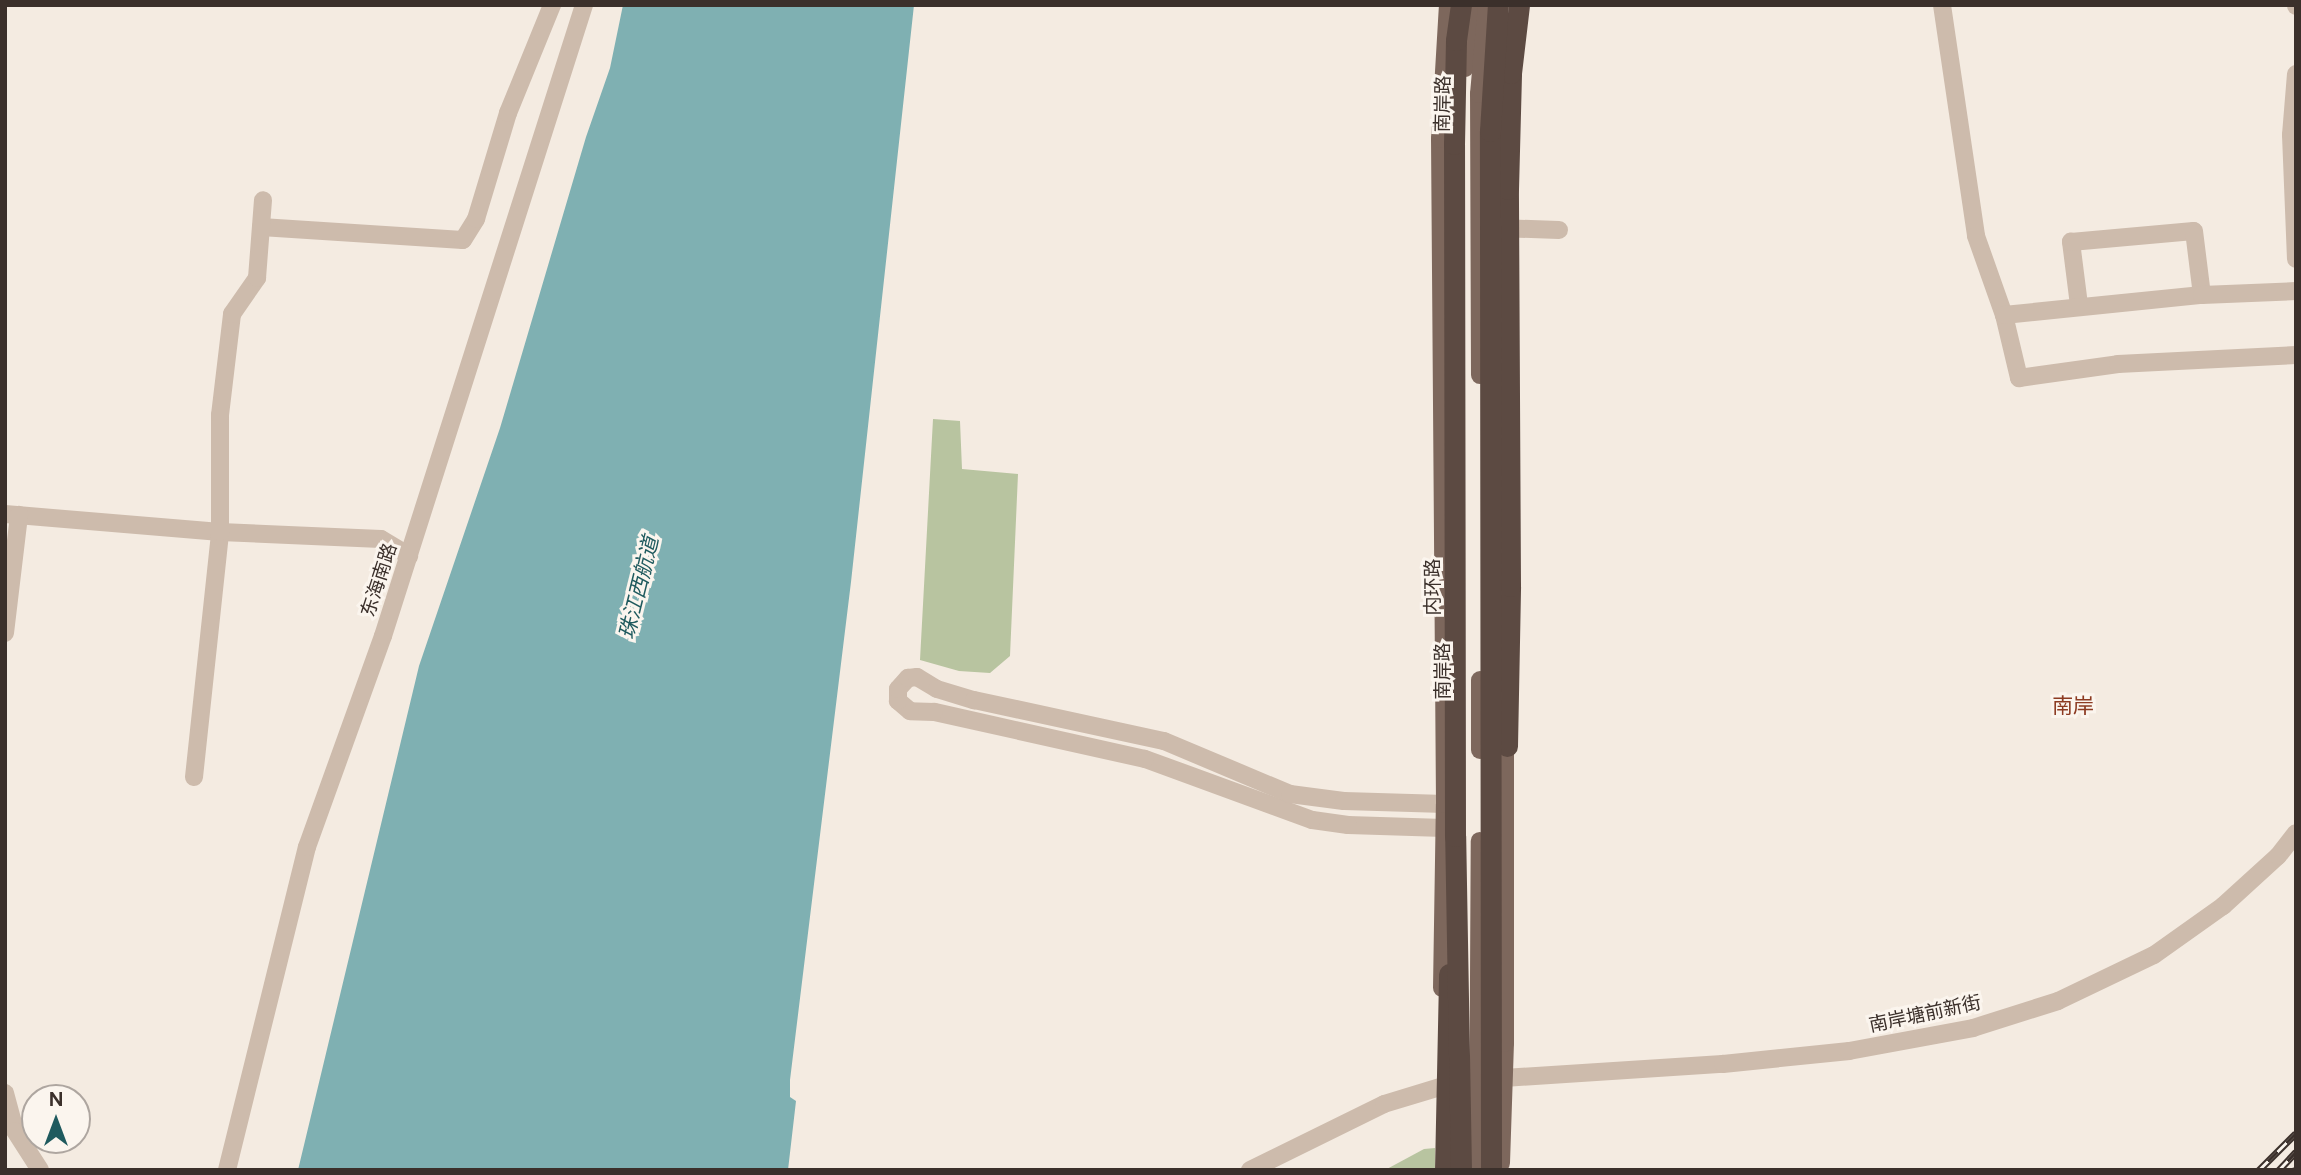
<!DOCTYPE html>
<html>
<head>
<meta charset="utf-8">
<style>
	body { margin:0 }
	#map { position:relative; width:2301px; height:1175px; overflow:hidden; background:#f4ebe1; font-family:Figtree,"Noto Sans SC",sans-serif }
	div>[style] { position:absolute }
	.green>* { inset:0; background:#b8c4a0 }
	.water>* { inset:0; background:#7fb0b2 }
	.minor>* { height:18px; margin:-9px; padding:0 9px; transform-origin:9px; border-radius:9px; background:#cdbbac }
	.major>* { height:18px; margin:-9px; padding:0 9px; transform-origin:9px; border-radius:9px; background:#7d675c }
	.highway>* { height:21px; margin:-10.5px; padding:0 10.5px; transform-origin:10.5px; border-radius:10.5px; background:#5c4a42 }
	.rail>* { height:7px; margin-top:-3.5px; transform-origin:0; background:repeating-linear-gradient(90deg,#fbf5ee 0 13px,#3b302b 0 26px); box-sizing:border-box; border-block:2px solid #3b302b }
	.highway-bridge>* { height:21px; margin:-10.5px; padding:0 10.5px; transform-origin:10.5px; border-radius:10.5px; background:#5c4a42 }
	span { translate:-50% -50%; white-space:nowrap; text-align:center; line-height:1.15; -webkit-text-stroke:6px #fbf5ee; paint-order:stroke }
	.street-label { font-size:19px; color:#3b302b }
	.water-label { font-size:21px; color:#1f5a5e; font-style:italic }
	.neighbourhood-label { font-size:21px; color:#8c3b22 }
	.frame { position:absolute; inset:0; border:7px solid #3b302b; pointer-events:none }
	.north { position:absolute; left:21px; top:1084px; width:70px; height:70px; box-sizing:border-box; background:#fbf5ee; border:2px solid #aea6a0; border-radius:50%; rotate:0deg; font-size:19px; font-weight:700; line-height:28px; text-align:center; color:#3b302b }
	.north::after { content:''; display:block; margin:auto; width:24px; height:32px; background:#1f5a5e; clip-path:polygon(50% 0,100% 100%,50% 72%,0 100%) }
</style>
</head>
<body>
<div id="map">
	<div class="green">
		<div style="clip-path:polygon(933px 419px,960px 421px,962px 469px,1018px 474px,1010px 656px,990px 673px,959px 671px,920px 660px)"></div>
		<div style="clip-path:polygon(1435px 1148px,1435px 1170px,1385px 1170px,1424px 1149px)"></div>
	</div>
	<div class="water">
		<div style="clip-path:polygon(623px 5px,914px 5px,851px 582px,790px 1080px,790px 1097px,796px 1101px,788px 1170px,298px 1170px,419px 666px,500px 428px,586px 137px,610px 68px)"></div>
	</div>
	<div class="minor">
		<div style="left:1942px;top:5px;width:233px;rotate:81.6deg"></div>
		<div style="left:1976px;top:236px;width:84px;rotate:70.5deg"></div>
		<div style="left:2004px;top:315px;width:65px;rotate:76.6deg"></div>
		<div style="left:2019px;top:378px;width:100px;rotate:-8deg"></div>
		<div style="left:2118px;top:364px;width:178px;rotate:-2.9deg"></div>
		<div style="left:2296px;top:5px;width:1px;rotate:90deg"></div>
		<div style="left:2296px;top:74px;width:61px;rotate:94.7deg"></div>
		<div style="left:2291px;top:135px;width:124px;rotate:87.7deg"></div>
		<div style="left:261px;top:227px;width:202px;rotate:3.7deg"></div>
		<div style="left:463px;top:240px;width:25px;rotate:-58deg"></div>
		<div style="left:476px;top:219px;width:111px;rotate:-73.2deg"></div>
		<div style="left:508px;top:113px;width:117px;rotate:-67.8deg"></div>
		<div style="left:1498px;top:228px;width:61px;rotate:1.9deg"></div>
		<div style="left:2079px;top:305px;width:64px;rotate:-97.2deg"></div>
		<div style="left:2071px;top:242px;width:123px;rotate:-5.1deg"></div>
		<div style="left:2194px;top:231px;width:64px;rotate:82.9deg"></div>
		<div style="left:2004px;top:315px;width:199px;rotate:-5.8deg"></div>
		<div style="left:2202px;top:295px;width:94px;rotate:-2.4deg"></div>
		<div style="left:5px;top:514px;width:216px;rotate:4.8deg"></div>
		<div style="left:220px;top:532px;width:161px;rotate:2.5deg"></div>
		<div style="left:381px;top:539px;width:33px;rotate:31deg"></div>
		<div style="left:5px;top:633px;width:119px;rotate:-83.2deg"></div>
		<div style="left:194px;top:777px;width:246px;rotate:-83.9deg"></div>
		<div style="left:220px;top:532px;width:117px;rotate:-90deg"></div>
		<div style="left:220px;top:415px;width:102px;rotate:-83.2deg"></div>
		<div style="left:232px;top:314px;width:44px;rotate:-55.2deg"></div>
		<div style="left:257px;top:278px;width:78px;rotate:-85.6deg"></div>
		<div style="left:1444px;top:828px;width:96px;rotate:-178.2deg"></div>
		<div style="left:1348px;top:825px;width:36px;rotate:-172deg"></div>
		<div style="left:1312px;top:820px;width:178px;rotate:-159.9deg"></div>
		<div style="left:1145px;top:759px;width:216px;rotate:-167.4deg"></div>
		<div style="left:934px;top:712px;width:24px;rotate:-178deg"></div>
		<div style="left:910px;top:711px;width:16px;rotate:-140deg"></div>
		<div style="left:898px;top:701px;width:12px;rotate:-90deg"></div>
		<div style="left:898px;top:689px;width:15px;rotate:-48deg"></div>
		<div style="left:908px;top:678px;width:9px;rotate:-6deg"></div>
		<div style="left:917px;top:677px;width:23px;rotate:31deg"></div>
		<div style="left:937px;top:689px;width:39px;rotate:17deg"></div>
		<div style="left:974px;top:700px;width:194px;rotate:12.2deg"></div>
		<div style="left:1164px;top:741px;width:137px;rotate:22.8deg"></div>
		<div style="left:1290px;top:794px;width:54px;rotate:7.4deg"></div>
		<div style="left:1344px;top:801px;width:101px;rotate:1.7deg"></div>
		<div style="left:1504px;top:1078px;width:219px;rotate:-3.7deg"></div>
		<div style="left:1723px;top:1064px;width:127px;rotate:-5.9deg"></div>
		<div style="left:1849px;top:1051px;width:126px;rotate:-10.5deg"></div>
		<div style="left:1973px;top:1028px;width:89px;rotate:-17.6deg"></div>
		<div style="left:2058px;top:1001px;width:106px;rotate:-25.6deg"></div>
		<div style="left:2154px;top:955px;width:85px;rotate:-35.4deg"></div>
		<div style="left:2223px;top:906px;width:74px;rotate:-42.3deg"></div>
		<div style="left:2278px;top:856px;width:29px;rotate:-52deg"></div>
		<div style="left:5px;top:1093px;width:39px;rotate:75deg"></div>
		<div style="left:15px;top:1131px;width:46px;rotate:57.3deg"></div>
		<div style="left:227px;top:1170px;width:333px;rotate:-76.1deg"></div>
		<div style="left:307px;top:847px;width:224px;rotate:-70.2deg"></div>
		<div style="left:383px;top:636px;width:662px;rotate:-72.33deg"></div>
		<div style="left:1250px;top:1170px;width:149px;rotate:-26.2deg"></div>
		<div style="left:1384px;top:1104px;width:59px;rotate:-16.9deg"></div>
	</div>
	<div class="major">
		<div style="left:1465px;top:68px;width:63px;rotate:-84.6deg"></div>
		<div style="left:1480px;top:375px;width:281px;rotate:-90.2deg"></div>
		<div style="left:1479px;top:94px;width:89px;rotate:-84.9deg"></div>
		<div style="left:1480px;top:750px;width:70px;rotate:-90deg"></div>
		<div style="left:1442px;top:988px;width:184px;rotate:-89.1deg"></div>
		<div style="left:1445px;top:804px;width:665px;rotate:-90.43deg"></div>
		<div style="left:1440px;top:139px;width:134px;rotate:-86.6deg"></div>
		<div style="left:1501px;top:1163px;width:120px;rotate:-88.1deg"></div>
		<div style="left:1505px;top:1043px;width:310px;rotate:-90deg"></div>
		<div style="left:1478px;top:1170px;width:329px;rotate:-89.7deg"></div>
	</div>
	<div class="highway">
		<div style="left:1507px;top:746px;width:160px;rotate:-88.9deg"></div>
		<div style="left:1445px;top:1170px;width:196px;rotate:-88.8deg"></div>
	</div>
	<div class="rail">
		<div style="left:2259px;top:1170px;width:52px;rotate:-45deg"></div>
		<div style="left:2279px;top:1170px;width:25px;rotate:-47deg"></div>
		<div style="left:2295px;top:1170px;width:1px;rotate:-45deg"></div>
	</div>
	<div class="highway-bridge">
		<div style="left:1510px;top:586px;width:397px;rotate:-90.3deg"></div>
		<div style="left:1508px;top:189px;width:116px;rotate:-88.5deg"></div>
		<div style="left:1511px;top:73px;width:68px;rotate:-83.3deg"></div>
		<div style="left:1461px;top:1170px;width:334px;rotate:-91deg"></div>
		<div style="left:1455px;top:836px;width:692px;rotate:-90.08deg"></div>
		<div style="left:1454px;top:144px;width:104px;rotate:-88.9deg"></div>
		<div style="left:1456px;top:40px;width:35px;rotate:-82deg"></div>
		<div style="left:1491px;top:1170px;width:1039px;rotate:-90.06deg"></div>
		<div style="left:1490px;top:131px;width:126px;rotate:-86.4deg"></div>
	</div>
	<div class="street-label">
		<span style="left:1443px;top:104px;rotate:-89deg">南岸路</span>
		<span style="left:379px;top:580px;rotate:-72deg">东海南路</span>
		<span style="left:1433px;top:587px;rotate:-90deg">内环路</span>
		<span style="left:1443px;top:671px;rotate:-90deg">南岸路</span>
		<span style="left:1925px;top:1014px;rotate:-12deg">南岸塘前新街</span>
	</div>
	<div class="water-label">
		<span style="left:639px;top:588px;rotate:-76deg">珠江西航道</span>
	</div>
	<div class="neighbourhood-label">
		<span style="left:2073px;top:706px">南岸</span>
	</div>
	<div class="frame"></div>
	<div class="north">N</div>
</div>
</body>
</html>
